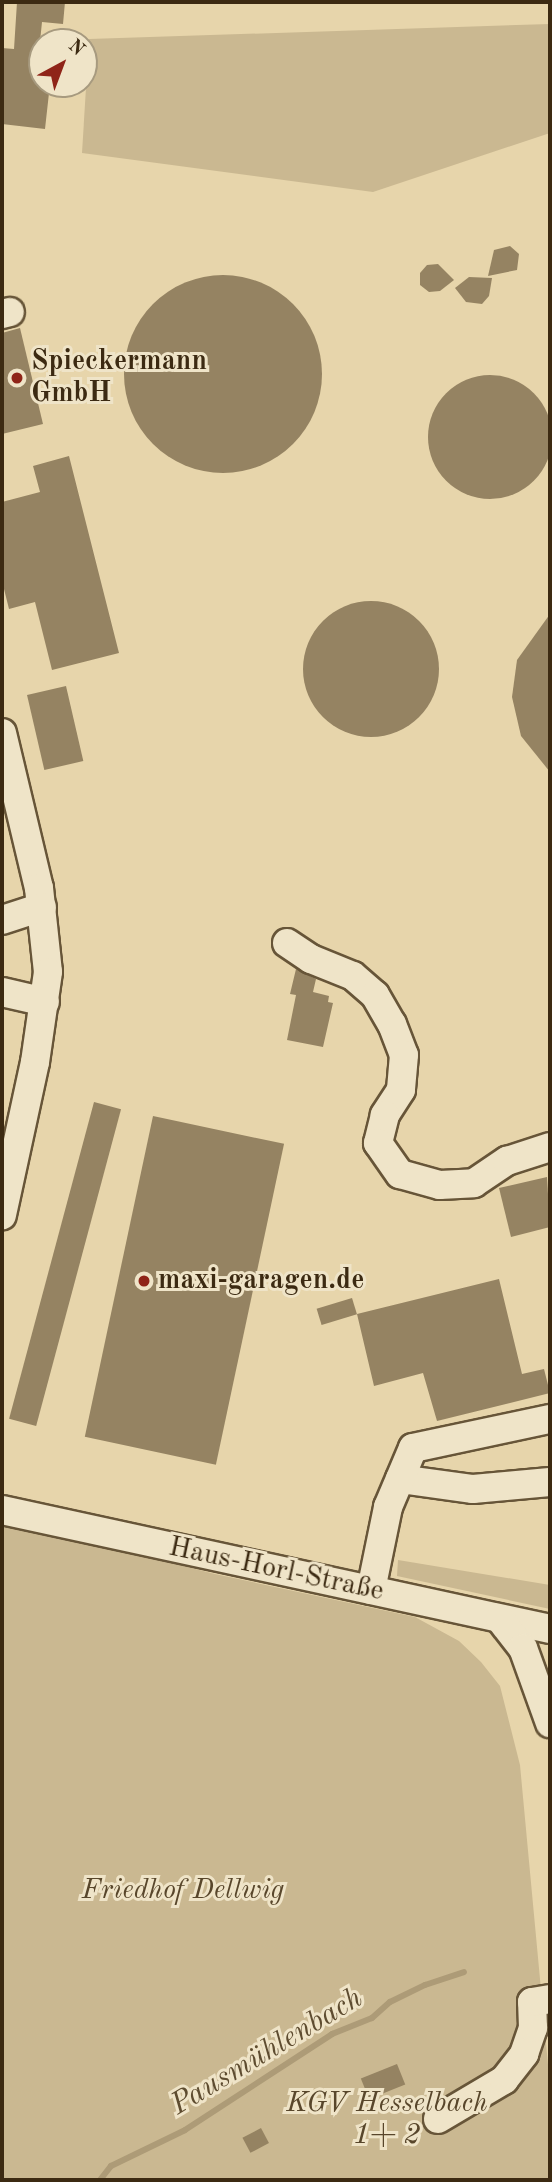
<!DOCTYPE html>
<html>
<head>
<meta charset="utf-8">
<style>
	body { margin:0 }
	#map { position:relative; width:552px; height:2182px; overflow:hidden; background:#e7d5ab; font-family:"Old Standard TT",serif }
	div>[style] { position:absolute }
	.green>* { inset:0; background:#cab891 }
	.stream>* { height:6px; margin:-3px; padding:0 3px; transform-origin:3px; border-radius:3px; background:#ad9b77 }
	.building>* { inset:0; background:#958362; transform-origin:0 0 }
	.round { border-radius:50% }
	.roads { filter:drop-shadow(2px 0 #675538) drop-shadow(-2px 0 #675538) drop-shadow(0 2px #675538) drop-shadow(0 -2px #675538) }
	.minor>* { height:28px; margin:-14px; padding:0 14px; transform-origin:14px; border-radius:14px; background:#efe4c8 }
	.dots>* { width:19px; height:19px; translate:-50% -50%; box-sizing:border-box; border:4px solid #efe4c8; border-radius:50% }
	span { translate:-50% -50%; white-space:nowrap; text-align:center; line-height:1.15; -webkit-text-stroke:6px #efe4c8; paint-order:stroke }
	.poi-label { font-size:28px; color:#3c2a12; font-weight:700 }
	.left { translate:0 -50%; text-align:left }
	.street-label { font-size:28px; color:#3c2a12 }
	.park-label { font-size:28px; color:#58462b; font-style:italic }
	.water-label { font-size:30px; color:#5e4c30; font-style:italic }
	.frame { position:absolute; inset:0; border:4px solid #3c2a12; pointer-events:none }
	.north { position:absolute; left:28px; top:28px; width:70px; height:70px; box-sizing:border-box; background:#efe4c8; border:2px solid #a79a7f; border-radius:50%; rotate:41deg; font-size:19px; font-weight:700; line-height:28px; text-align:center; color:#3c2a12 }
	.north::after { content:''; display:block; margin:auto; width:24px; height:32px; background:#8f2418; clip-path:polygon(50% 0,100% 100%,50% 72%,0 100%) }
</style>
</head>
<body>
<div id="map">
	<div class="green">
		<div style="clip-path:polygon(550px 24px,550px 133px,373px 192px,82px 153px,89px 39px)"></div>
		<div style="clip-path:polygon(2px 1520px,215px 1574px,415px 1617px,459px 1641px,481px 1662px,500px 1686px,520px 1765px,550px 2086px,550px 2180px,2px 2180px)"></div>
		<div style="clip-path:polygon(398px 1560px,550px 1585px,550px 1609px,397px 1576px)"></div>
	</div>
	<div class="stream">
		<div style="left:100px;top:2180px;width:18px;rotate:-52deg"></div>
		<div style="left:111px;top:2166px;width:82px;rotate:-25.9deg"></div>
		<div style="left:185px;top:2130px;width:176px;rotate:-33.1deg"></div>
		<div style="left:332px;top:2034px;width:43px;rotate:-21.8deg"></div>
		<div style="left:372px;top:2018px;width:24px;rotate:-42deg"></div>
		<div style="left:390px;top:2002px;width:39px;rotate:-26deg"></div>
		<div style="left:425px;top:1985px;width:41px;rotate:-18.4deg"></div>
	</div>
	<div class="building">
		<div style="clip-path:polygon(17px 2px,65px 2px,63px 24px,42px 22px,37px 71px,42px 71px,42px 84px,50px 84px,45px 129px,2px 124px,2px 48px,14px 49px)"></div>
		<div style="clip-path:polygon(510px 246px,519px 254px,517px 270px,488px 276px,494px 250px)"></div>
		<div style="clip-path:polygon(438px 264px,454px 280px,440px 291px,429px 292px,420px 285px,420px 273px,427px 265px)"></div>
		<div class="round" style="left:124px;top:275px;width:198px;height:198px"></div>
		<div style="clip-path:polygon(469px 277px,492px 278px,489px 296px,482px 304px,466px 302px,455px 288px)"></div>
		<div style="clip-path:polygon(20px 328px,43px 424px,2px 434px,2px 333px)"></div>
		<div class="round" style="left:428px;top:375px;width:124px;height:124px"></div>
		<div style="clip-path:polygon(69px 456px,119px 653px,52px 670px,35px 602px,9px 609px,2px 581px,2px 502px,40px 492px,33px 466px)"></div>
		<div class="round" style="left:303px;top:601px;width:136px;height:136px"></div>
		<div style="clip-path:polygon(550px 614px,550px 772px,521px 736px,512px 697px,517px 660px)"></div>
		<div style="left:66px;top:686px;width:77px;height:40px;rotate:77deg"></div>
		<div style="clip-path:polygon(296px 969px,316px 979px,313px 992px,329px 996px,328px 1002px,333px 1003px,323px 1047px,287px 1040px,296px 995px,290px 994px)"></div>
		<div style="left:94px;top:1102px;width:28px;height:328px;rotate:15deg"></div>
		<div style="left:153px;top:1116px;width:134px;height:328px;rotate:12deg"></div>
		<div style="clip-path:polygon(547px 1177px,550px 1227px,511px 1237px,499px 1188px)"></div>
		<div style="clip-path:polygon(499px 1279px,522px 1374px,544px 1369px,550px 1393px,437px 1421px,423px 1373px,374px 1386px,357px 1314px)"></div>
		<div style="left:352px;top:1298px;width:17px;height:37px;rotate:73deg"></div>
		<div style="left:397px;top:2064px;width:22px;height:39px;rotate:68deg"></div>
		<div style="left:261px;top:2128px;width:17px;height:21px;rotate:62deg"></div>
	</div>
	<div class="roads">
		<div class="minor">
			<div style="left:2px;top:314px;width:8px;rotate:-14deg"></div>
			<div style="left:2px;top:733px;width:159px;rotate:76.6deg"></div>
			<div style="left:39px;top:888px;width:84px;rotate:83.9deg"></div>
			<div style="left:48px;top:972px;width:91px;rotate:98.2deg"></div>
			<div style="left:35px;top:1062px;width:157px;rotate:102.2deg"></div>
			<div style="left:2px;top:920px;width:42px;rotate:-18deg"></div>
			<div style="left:287px;top:943px;width:29px;rotate:34deg"></div>
			<div style="left:311px;top:959px;width:45px;rotate:22deg"></div>
			<div style="left:353px;top:976px;width:29px;rotate:41deg"></div>
			<div style="left:375px;top:995px;width:34px;rotate:60deg"></div>
			<div style="left:392px;top:1024px;width:33px;rotate:69deg"></div>
			<div style="left:404px;top:1055px;width:35px;rotate:95deg"></div>
			<div style="left:401px;top:1090px;width:30px;rotate:123deg"></div>
			<div style="left:385px;top:1115px;width:29px;rotate:104deg"></div>
			<div style="left:378px;top:1143px;width:38px;rotate:55deg"></div>
			<div style="left:400px;top:1174px;width:41px;rotate:15.4deg"></div>
			<div style="left:440px;top:1185px;width:34px;rotate:-3deg"></div>
			<div style="left:474px;top:1183px;width:40px;rotate:-34deg"></div>
			<div style="left:507px;top:1161px;width:45px;rotate:-18deg"></div>
			<div style="left:2px;top:992px;width:44px;rotate:13.1deg"></div>
			<div style="left:400px;top:1479px;width:74px;rotate:7.8deg"></div>
			<div style="left:473px;top:1489px;width:77px;rotate:-5.2deg"></div>
			<div style="left:2px;top:1510px;width:561px;rotate:12.25deg"></div>
			<div style="left:371px;top:1590px;width:85px;rotate:-78.4deg"></div>
			<div style="left:388px;top:1507px;width:64px;rotate:-67deg"></div>
			<div style="left:413px;top:1448px;width:140px;rotate:-12deg"></div>
			<div style="left:500px;top:1619px;width:37px;rotate:52deg"></div>
			<div style="left:523px;top:1648px;width:80px;rotate:70.2deg"></div>
			<div style="left:438px;top:2119px;width:77px;rotate:-30.6deg"></div>
			<div style="left:504px;top:2080px;width:33px;rotate:-52deg"></div>
			<div style="left:524px;top:2054px;width:28px;rotate:-71deg"></div>
			<div style="left:533px;top:2028px;width:26px;rotate:-92deg"></div>
			<div style="left:532px;top:2002px;width:18px;rotate:-9deg"></div>
		</div>
	</div>
	<div class="dots">
		<div style="left:17px;top:378px;background:#8f2418"></div>
		<div style="left:144px;top:1281px;background:#8f2418"></div>
	</div>
	<div class="poi-label">
		<span class="left" style="left:31px;top:378px">Spieckermann<br>GmbH</span>
		<span class="left" style="left:158px;top:1281px">maxi-garagen.de</span>
	</div>
	<div class="street-label">
		<span style="left:276px;top:1570px;rotate:12deg">Haus-Horl-Straße</span>
	</div>
	<div class="park-label">
		<span style="left:183px;top:1891px">Friedhof Dellwig</span>
		<span style="left:387px;top:2120px">KGV Hesselbach<br>1+ 2</span>
	</div>
	<div class="water-label">
		<span style="left:267px;top:2052px;rotate:-31deg">Pausmühlenbach</span>
	</div>
	<div class="frame"></div>
	<div class="north">N</div>
</div>
</body>
</html>
